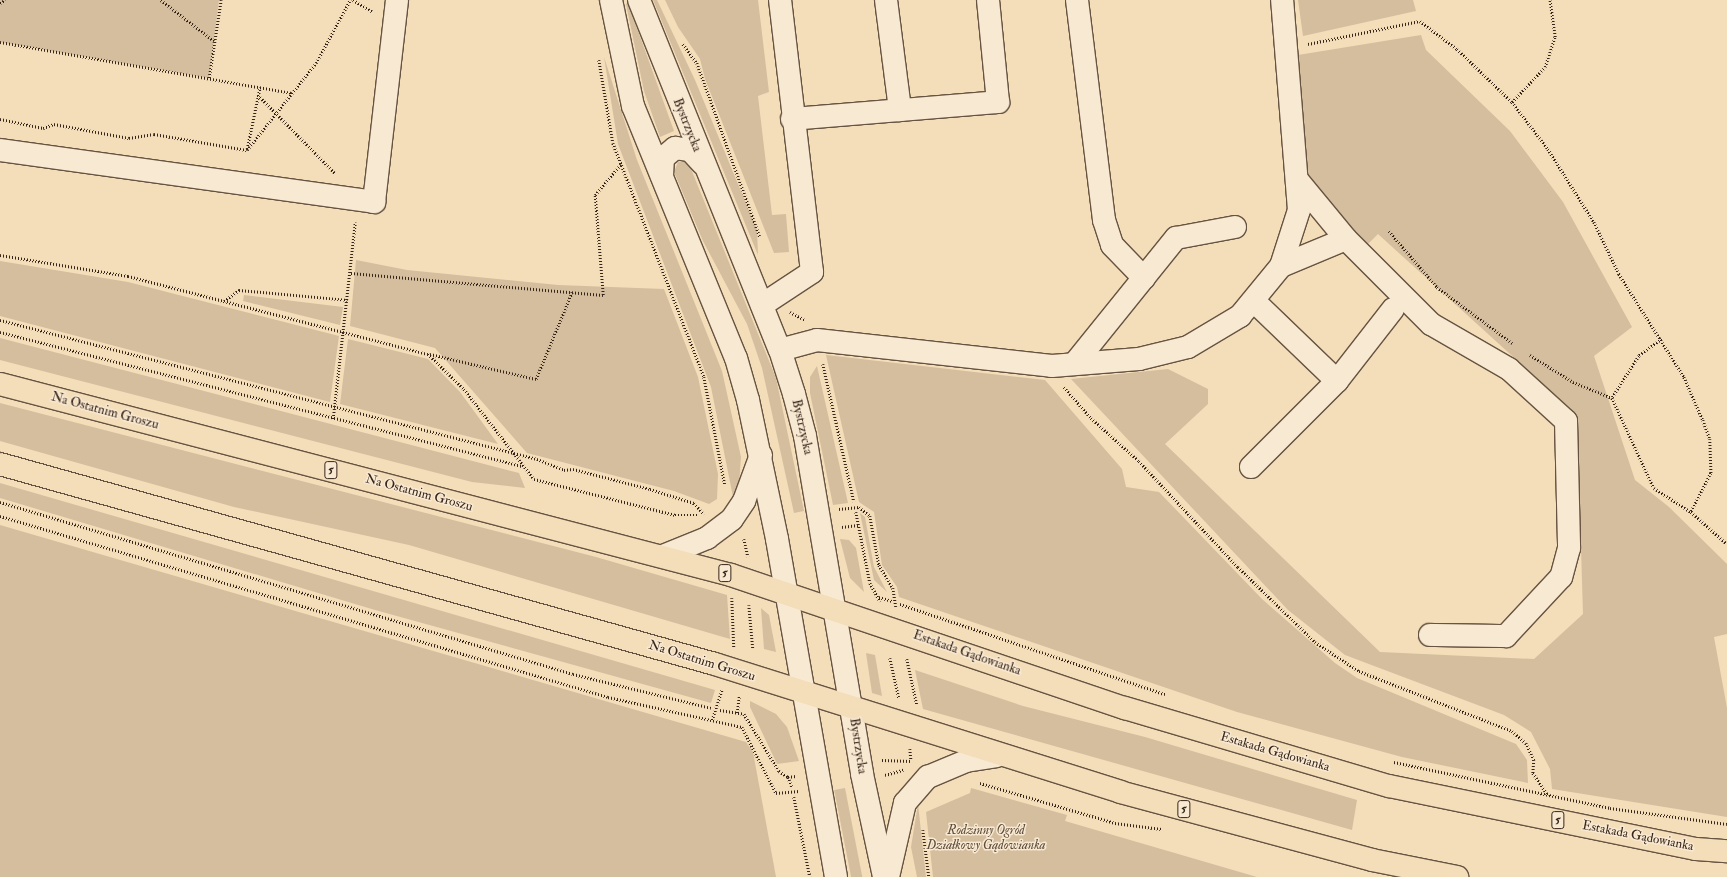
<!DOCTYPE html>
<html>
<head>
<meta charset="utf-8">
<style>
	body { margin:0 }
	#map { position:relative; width:1727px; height:877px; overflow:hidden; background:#f4ddb9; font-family:"IM FELL Double Pica",serif }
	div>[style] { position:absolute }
	.green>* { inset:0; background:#d4be9e; transform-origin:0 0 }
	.path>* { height:2.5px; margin-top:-1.25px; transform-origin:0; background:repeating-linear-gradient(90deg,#372519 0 1px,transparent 0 3px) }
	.roads { filter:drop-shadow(1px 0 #665341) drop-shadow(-1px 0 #665341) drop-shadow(0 1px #665341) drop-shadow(0 -1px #665341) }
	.minor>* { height:22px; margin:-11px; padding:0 11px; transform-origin:11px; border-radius:11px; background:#f8e9d2 }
	.major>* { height:22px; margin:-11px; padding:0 11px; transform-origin:11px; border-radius:11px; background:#f4ddb9 }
	.path-bridge>* { height:2.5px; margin-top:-1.25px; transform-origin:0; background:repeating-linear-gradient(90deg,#372519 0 1px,transparent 0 3px) }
	span { translate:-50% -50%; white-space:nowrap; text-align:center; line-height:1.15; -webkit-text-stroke:3px #f8e9d2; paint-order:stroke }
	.shield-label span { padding:1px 3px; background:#f8e9d2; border:1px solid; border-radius:3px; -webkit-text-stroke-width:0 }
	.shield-label { font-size:12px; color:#372519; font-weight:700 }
	.street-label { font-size:13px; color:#372519 }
	.park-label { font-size:13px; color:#5e4b3a; font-style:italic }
</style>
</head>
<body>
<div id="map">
	<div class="green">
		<div style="clip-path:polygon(0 0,219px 0,209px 78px,0 42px)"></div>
		<div style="clip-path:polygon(653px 0,657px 0,695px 80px,757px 230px,758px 255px)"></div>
		<div style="clip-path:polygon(665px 0,758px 0,769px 92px,758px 96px,772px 215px,786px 214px,789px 252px,774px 253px,705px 79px,700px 59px,678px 27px)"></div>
		<div style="clip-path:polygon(1298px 0,1413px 0,1416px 11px,1303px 36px)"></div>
		<div style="clip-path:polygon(628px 3px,674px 131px,660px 137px,644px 91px,626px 4px)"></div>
		<div style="clip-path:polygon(1421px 35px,1426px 50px,1510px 131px,1563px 202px,1632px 327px,1594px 356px,1635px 480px,1669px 507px,1727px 564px,1727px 634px,1714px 637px,1727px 708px,1727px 817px,1552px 789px,1550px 769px,1531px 732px,1504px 715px,1345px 655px,1288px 610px,1071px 379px,1168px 369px,1208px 389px,1208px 404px,1165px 444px,1380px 652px,1534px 659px,1583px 614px,1577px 415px,1378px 234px,1366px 246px,1308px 179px,1298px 55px)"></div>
		<div style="clip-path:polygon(604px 57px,637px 160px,722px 371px,741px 457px,739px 485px,733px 497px,711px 387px,618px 144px)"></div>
		<div style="clip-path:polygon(684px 161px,689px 164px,776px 378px,804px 511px,794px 513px,762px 368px,747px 324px,703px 241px,674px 172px,678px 162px)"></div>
		<div style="clip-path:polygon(356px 260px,407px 270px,558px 285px,664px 289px,698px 377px,718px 474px,717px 499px,709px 504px,674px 491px,527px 453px,435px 348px,350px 326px)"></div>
		<div style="clip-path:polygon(0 261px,128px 282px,339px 336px,330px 402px,0 316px)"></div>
		<div style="clip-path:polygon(244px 295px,343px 307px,340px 325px,243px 301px)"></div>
		<div style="clip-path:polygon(0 338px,519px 473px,525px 488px,472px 482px,0 360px)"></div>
		<div style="clip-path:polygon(348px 339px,428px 359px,460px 392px,498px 444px,340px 404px)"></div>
		<div style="clip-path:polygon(826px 355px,1045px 380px,1122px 469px,1126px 487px,1159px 492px,1262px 599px,1335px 663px,1357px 678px,1516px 744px,1527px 760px,1528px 783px,1402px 757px,1237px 712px,899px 597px,897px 587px,882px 565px,874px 512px,859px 502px)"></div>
		<div style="clip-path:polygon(817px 366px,848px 503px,833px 505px,810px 393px,810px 377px)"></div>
		<div style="clip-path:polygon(0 403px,596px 557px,727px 595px,730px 639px,409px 545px,234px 507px,0 441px)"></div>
		<div style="clip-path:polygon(0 483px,715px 690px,711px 703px,375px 610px,0 498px)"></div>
		<div style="clip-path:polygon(860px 513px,865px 517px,874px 567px,887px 592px,874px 580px)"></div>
		<div style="clip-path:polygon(0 525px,746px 742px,753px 752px,776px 877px,0 877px)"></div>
		<div style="clip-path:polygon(840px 539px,849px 540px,856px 548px,864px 592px,850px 578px)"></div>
		<div style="clip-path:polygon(761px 608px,769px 615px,776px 652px,764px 649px)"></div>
		<div style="clip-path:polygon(866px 653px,875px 655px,882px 696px,872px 693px)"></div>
		<div style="clip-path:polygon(915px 670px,1023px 706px,1145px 737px,1357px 800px,1352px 830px,923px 709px)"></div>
		<div style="clip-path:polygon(750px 701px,776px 714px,787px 727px,799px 761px,777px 764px,750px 707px)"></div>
		<div style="left:845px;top:788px;width:91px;height:11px;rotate:79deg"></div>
		<div style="clip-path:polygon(971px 788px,1067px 815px,1065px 821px,1257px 877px,933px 877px,926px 812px,970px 793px)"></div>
		<div style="clip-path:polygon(918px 804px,926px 877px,917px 877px,911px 847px)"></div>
	</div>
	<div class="path">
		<div style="left:161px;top:0;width:67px;rotate:37.7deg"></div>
		<div style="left:353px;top:0;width:23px;rotate:31deg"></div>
		<div style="left:0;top:3px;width:6px;rotate:-31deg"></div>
		<div style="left:0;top:42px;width:296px;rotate:9.9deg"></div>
		<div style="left:683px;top:44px;width:24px;rotate:54deg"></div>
		<div style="left:697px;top:63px;width:185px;rotate:70.1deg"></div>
		<div style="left:1308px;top:44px;width:114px;rotate:-11.6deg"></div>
		<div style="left:1420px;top:21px;width:46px;rotate:37.1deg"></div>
		<div style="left:1457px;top:49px;width:76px;rotate:43.9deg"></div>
		<div style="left:1512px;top:102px;width:59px;rotate:52.5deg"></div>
		<div style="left:1548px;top:149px;width:86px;rotate:57.8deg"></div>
		<div style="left:1594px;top:222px;width:58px;rotate:64.3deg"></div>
		<div style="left:1619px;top:274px;width:122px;rotate:57.7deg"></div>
		<div style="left:1684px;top:377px;width:47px;rotate:66.2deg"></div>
		<div style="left:1703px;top:420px;width:20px;rotate:70deg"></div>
		<div style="left:1710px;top:439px;width:34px;rotate:88deg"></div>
		<div style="left:1711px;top:473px;width:44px;rotate:117.1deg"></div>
		<div style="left:599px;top:60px;width:84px;rotate:80.4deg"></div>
		<div style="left:613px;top:143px;width:251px;rotate:68.7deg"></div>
		<div style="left:704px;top:377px;width:110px;rotate:79deg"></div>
		<div style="left:209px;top:78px;width:79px;rotate:-81.3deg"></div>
		<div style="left:258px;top:95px;width:110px;rotate:45.4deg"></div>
		<div style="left:1512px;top:102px;width:48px;rotate:-46.7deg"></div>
		<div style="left:1545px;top:67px;width:32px;rotate:-72deg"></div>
		<div style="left:1555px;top:37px;width:37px;rotate:-98deg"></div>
		<div style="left:0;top:119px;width:44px;rotate:11.8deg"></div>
		<div style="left:43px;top:128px;width:12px;rotate:-20deg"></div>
		<div style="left:54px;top:124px;width:76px;rotate:10.6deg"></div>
		<div style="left:129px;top:138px;width:25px;rotate:-9deg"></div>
		<div style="left:154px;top:134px;width:94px;rotate:9.8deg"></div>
		<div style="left:247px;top:150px;width:111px;rotate:-51.6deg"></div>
		<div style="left:316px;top:63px;width:72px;rotate:-61.6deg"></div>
		<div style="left:247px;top:149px;width:63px;rotate:-78.2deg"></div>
		<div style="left:1389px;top:231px;width:74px;rotate:49.4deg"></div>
		<div style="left:1437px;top:287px;width:94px;rotate:36.7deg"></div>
		<div style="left:0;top:255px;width:130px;rotate:9.3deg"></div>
		<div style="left:128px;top:276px;width:310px;rotate:14.6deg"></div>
		<div style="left:428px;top:354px;width:50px;rotate:44.2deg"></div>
		<div style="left:464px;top:389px;width:114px;rotate:52.1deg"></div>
		<div style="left:534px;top:479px;width:146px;rotate:14.3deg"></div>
		<div style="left:675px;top:515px;width:23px"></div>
		<div style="left:351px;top:273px;width:253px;rotate:5deg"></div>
		<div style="left:603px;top:295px;width:100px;rotate:-94.6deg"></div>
		<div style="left:595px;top:195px;width:40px;rotate:-50deg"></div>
		<div style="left:224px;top:301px;width:19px;rotate:-36deg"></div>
		<div style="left:239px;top:290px;width:109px;rotate:5.2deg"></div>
		<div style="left:790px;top:312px;width:17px;rotate:28deg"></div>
		<div style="left:0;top:320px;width:555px;rotate:14.51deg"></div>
		<div style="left:537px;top:459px;width:29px;rotate:22deg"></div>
		<div style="left:564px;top:470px;width:9px;rotate:-6deg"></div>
		<div style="left:573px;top:469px;width:80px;rotate:14.6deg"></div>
		<div style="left:650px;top:489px;width:46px;rotate:17.7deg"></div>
		<div style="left:694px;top:503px;width:15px;rotate:48deg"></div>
		<div style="left:0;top:332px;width:539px;rotate:14.4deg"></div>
		<div style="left:1662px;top:339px;width:29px;rotate:144deg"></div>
		<div style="left:1639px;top:356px;width:50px;rotate:122.7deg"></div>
		<div style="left:1612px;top:398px;width:99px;rotate:65deg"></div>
		<div style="left:1654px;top:488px;width:44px;rotate:33deg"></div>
		<div style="left:1691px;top:512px;width:48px;rotate:41.6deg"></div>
		<div style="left:430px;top:354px;width:109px;rotate:13.3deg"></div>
		<div style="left:536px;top:379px;width:94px;rotate:-67.5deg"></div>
		<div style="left:1530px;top:355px;width:51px;rotate:32.1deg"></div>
		<div style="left:1573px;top:382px;width:42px;rotate:22.3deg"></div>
		<div style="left:823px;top:364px;width:141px;rotate:77.3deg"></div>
		<div style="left:1064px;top:387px;width:41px;rotate:48.9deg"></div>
		<div style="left:1091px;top:418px;width:64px;rotate:41.9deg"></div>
		<div style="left:1139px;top:461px;width:145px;rotate:47deg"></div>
		<div style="left:1238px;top:567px;width:107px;rotate:44.2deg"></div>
		<div style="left:1315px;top:642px;width:53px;rotate:33.4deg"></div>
		<div style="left:1359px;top:671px;width:164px;rotate:21.4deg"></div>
		<div style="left:1512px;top:731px;width:18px;rotate:41deg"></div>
		<div style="left:1526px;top:743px;width:19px;rotate:65deg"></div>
		<div style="left:1534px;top:760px;width:13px;rotate:94deg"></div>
		<div style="left:1533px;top:773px;width:27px;rotate:56deg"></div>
		<div style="left:333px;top:419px;width:198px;rotate:-83.6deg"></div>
		<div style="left:0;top:502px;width:598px;rotate:16.71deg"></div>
		<div style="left:573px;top:674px;width:142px;rotate:13.8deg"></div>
		<div style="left:839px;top:509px;width:20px;rotate:-6deg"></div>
		<div style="left:859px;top:507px;width:14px;rotate:39deg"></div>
		<div style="left:870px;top:516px;width:50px;rotate:79.6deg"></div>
		<div style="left:879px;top:565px;width:27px;rotate:59deg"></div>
		<div style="left:893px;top:588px;width:19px;rotate:81deg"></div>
		<div style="left:856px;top:512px;width:72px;rotate:78.8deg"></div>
		<div style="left:870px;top:583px;width:21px;rotate:61deg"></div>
		<div style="left:0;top:516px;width:634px;rotate:16.58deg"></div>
		<div style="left:608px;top:697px;width:137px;rotate:12.6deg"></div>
		<div style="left:742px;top:727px;width:74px;rotate:62.7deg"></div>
		<div style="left:776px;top:793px;width:23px;rotate:-5deg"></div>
		<div style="left:842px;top:527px;width:16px;rotate:-7deg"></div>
		<div style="left:744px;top:539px;width:18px;rotate:77deg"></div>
		<div style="left:879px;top:597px;width:14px;rotate:17deg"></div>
		<div style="left:732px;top:598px;width:49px;rotate:87.7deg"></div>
		<div style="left:900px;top:604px;width:280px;rotate:18.8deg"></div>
		<div style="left:749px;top:605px;width:44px;rotate:84.8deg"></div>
		<div style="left:890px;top:658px;width:41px;rotate:77.3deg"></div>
		<div style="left:907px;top:659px;width:47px;rotate:77.7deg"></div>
		<div style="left:720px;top:710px;width:24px;rotate:9deg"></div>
		<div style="left:744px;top:714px;width:67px;rotate:58.4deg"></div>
		<div style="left:779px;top:771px;width:11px;rotate:34deg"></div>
		<div style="left:788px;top:777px;width:8px;rotate:-7deg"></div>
		<div style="left:737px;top:713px;width:17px;rotate:-83deg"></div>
		<div style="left:712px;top:720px;width:32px;rotate:-72deg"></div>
		<div style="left:910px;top:749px;width:10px;rotate:84deg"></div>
		<div style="left:882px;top:760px;width:29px;rotate:2deg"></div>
		<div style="left:885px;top:775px;width:19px;rotate:-16deg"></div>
		<div style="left:788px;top:777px;width:11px;rotate:68deg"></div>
		<div style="left:980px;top:783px;width:141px;rotate:16.5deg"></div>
		<div style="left:1115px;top:823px;width:47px;rotate:7.3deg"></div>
		<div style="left:794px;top:797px;width:82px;rotate:78.7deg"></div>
		<div style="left:923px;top:830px;width:47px;rotate:82.7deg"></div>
	</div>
	<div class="roads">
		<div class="minor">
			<div style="left:611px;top:0;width:108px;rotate:78.3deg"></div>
			<div style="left:633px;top:106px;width:272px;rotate:67.8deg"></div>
			<div style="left:736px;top:358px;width:44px;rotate:74.1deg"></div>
			<div style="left:748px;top:400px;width:142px;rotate:78.2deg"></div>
			<div style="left:777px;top:539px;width:343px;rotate:80.1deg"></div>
			<div style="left:639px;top:0;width:377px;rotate:68.1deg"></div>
			<div style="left:780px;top:350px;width:46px;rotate:72.3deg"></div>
			<div style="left:794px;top:394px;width:43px;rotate:75.3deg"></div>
			<div style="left:805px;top:436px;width:343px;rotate:80.4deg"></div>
			<div style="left:862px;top:774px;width:105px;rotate:77.9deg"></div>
			<div style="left:886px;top:0;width:111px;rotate:82.7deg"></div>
			<div style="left:1077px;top:0;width:222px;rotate:83deg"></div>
			<div style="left:1104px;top:220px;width:26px;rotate:72deg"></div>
			<div style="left:1112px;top:245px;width:46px;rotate:45.9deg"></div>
			<div style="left:792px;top:119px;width:207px;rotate:-4.7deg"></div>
			<div style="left:998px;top:102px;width:102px;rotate:-95.6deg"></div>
			<div style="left:0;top:150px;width:378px;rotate:7.9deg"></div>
			<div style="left:374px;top:202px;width:203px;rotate:-83.5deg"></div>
			<div style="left:662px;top:176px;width:18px;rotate:-87deg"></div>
			<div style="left:663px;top:158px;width:16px;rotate:-40deg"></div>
			<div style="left:675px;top:148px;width:15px;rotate:8deg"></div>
			<div style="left:690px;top:150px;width:18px;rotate:47deg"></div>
			<div style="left:1346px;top:239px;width:120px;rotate:45deg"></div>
			<div style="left:1431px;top:324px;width:90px;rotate:30deg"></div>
			<div style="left:1509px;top:369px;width:77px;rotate:42.4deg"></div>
			<div style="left:1566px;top:421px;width:127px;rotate:88.6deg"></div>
			<div style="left:1569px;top:548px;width:30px;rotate:105deg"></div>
			<div style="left:1561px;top:577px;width:81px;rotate:133deg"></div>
			<div style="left:1506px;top:636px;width:76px;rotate:-179.2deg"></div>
			<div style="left:1281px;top:266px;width:70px;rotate:-22.6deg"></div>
			<div style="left:1346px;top:239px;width:74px;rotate:-129.5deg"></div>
			<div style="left:762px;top:305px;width:60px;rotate:-33.4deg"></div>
			<div style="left:812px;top:272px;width:274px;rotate:-96.7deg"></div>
			<div style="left:780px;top:350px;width:38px;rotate:-15deg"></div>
			<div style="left:817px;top:340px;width:236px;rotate:6.3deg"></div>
			<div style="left:1052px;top:366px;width:87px;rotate:-4.6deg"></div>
			<div style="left:1139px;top:359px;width:50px;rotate:-13.8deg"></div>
			<div style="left:1188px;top:347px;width:61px;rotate:-30.8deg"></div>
			<div style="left:1240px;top:316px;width:65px;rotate:-50.6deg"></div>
			<div style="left:1281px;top:266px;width:59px;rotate:-72.2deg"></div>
			<div style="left:1299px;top:210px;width:211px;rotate:-94.6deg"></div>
			<div style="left:1075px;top:363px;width:161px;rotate:-51.1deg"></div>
			<div style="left:1176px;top:238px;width:60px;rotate:-10.6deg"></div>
			<div style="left:1337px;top:381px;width:91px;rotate:-52.1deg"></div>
			<div style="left:1251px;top:467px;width:122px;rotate:-45deg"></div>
			<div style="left:1337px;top:381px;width:115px;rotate:-136.1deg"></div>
			<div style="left:663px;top:556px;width:48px;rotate:-22.2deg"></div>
			<div style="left:707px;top:538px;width:31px;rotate:-37deg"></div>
			<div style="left:732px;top:519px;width:22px;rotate:-56deg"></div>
			<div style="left:744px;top:501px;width:49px;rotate:-69.7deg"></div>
			<div style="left:888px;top:877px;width:76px;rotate:-77.1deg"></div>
			<div style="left:905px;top:803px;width:35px;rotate:-49deg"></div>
			<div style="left:928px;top:777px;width:41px;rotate:-22.8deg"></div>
			<div style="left:966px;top:761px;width:31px;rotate:-9deg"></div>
		</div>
		<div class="major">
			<div style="left:0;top:384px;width:756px;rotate:14.64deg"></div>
			<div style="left:731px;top:575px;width:416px;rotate:18.7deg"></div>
			<div style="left:1125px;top:708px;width:275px;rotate:16.5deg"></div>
			<div style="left:1389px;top:786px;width:313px;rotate:11.6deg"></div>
			<div style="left:1696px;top:849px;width:31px;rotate:4deg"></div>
			<div style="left:0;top:464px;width:742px;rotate:15.63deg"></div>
			<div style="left:715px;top:664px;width:425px;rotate:17.5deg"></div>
			<div style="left:1120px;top:792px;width:261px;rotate:15.1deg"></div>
			<div style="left:1372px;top:860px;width:87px;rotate:11.3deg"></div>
		</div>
	</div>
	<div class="path-bridge">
		<div style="left:1394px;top:762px;width:221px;rotate:12deg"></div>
		<div style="left:1610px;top:808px;width:118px;rotate:7.8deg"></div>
	</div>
	<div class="shield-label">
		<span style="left:331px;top:470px">5</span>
		<span style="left:725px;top:573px">5</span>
		<span style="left:1184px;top:809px">5</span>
		<span style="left:1558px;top:820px">5</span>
	</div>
	<div class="street-label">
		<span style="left:687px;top:125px;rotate:68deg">Bystrzycka</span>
		<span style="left:105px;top:411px;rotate:15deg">Na Ostatnim Groszu</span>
		<span style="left:802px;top:427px;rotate:77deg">Bystrzycka</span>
		<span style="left:419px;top:493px;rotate:15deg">Na Ostatnim Groszu</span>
		<span style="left:967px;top:653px;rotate:19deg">Estakada Gądowianka</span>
		<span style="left:702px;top:661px;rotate:17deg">Na Ostatnim Groszu</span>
		<span style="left:858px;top:746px;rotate:81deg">Bystrzycka</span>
		<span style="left:1275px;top:752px;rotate:16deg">Estakada Gądowianka</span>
		<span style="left:1638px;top:836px;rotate:11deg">Estakada Gądowianka</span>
	</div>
	<div class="park-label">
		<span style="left:986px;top:838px">Rodzinny Ogród<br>Działkowy Gądowianka</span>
	</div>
</div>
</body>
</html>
